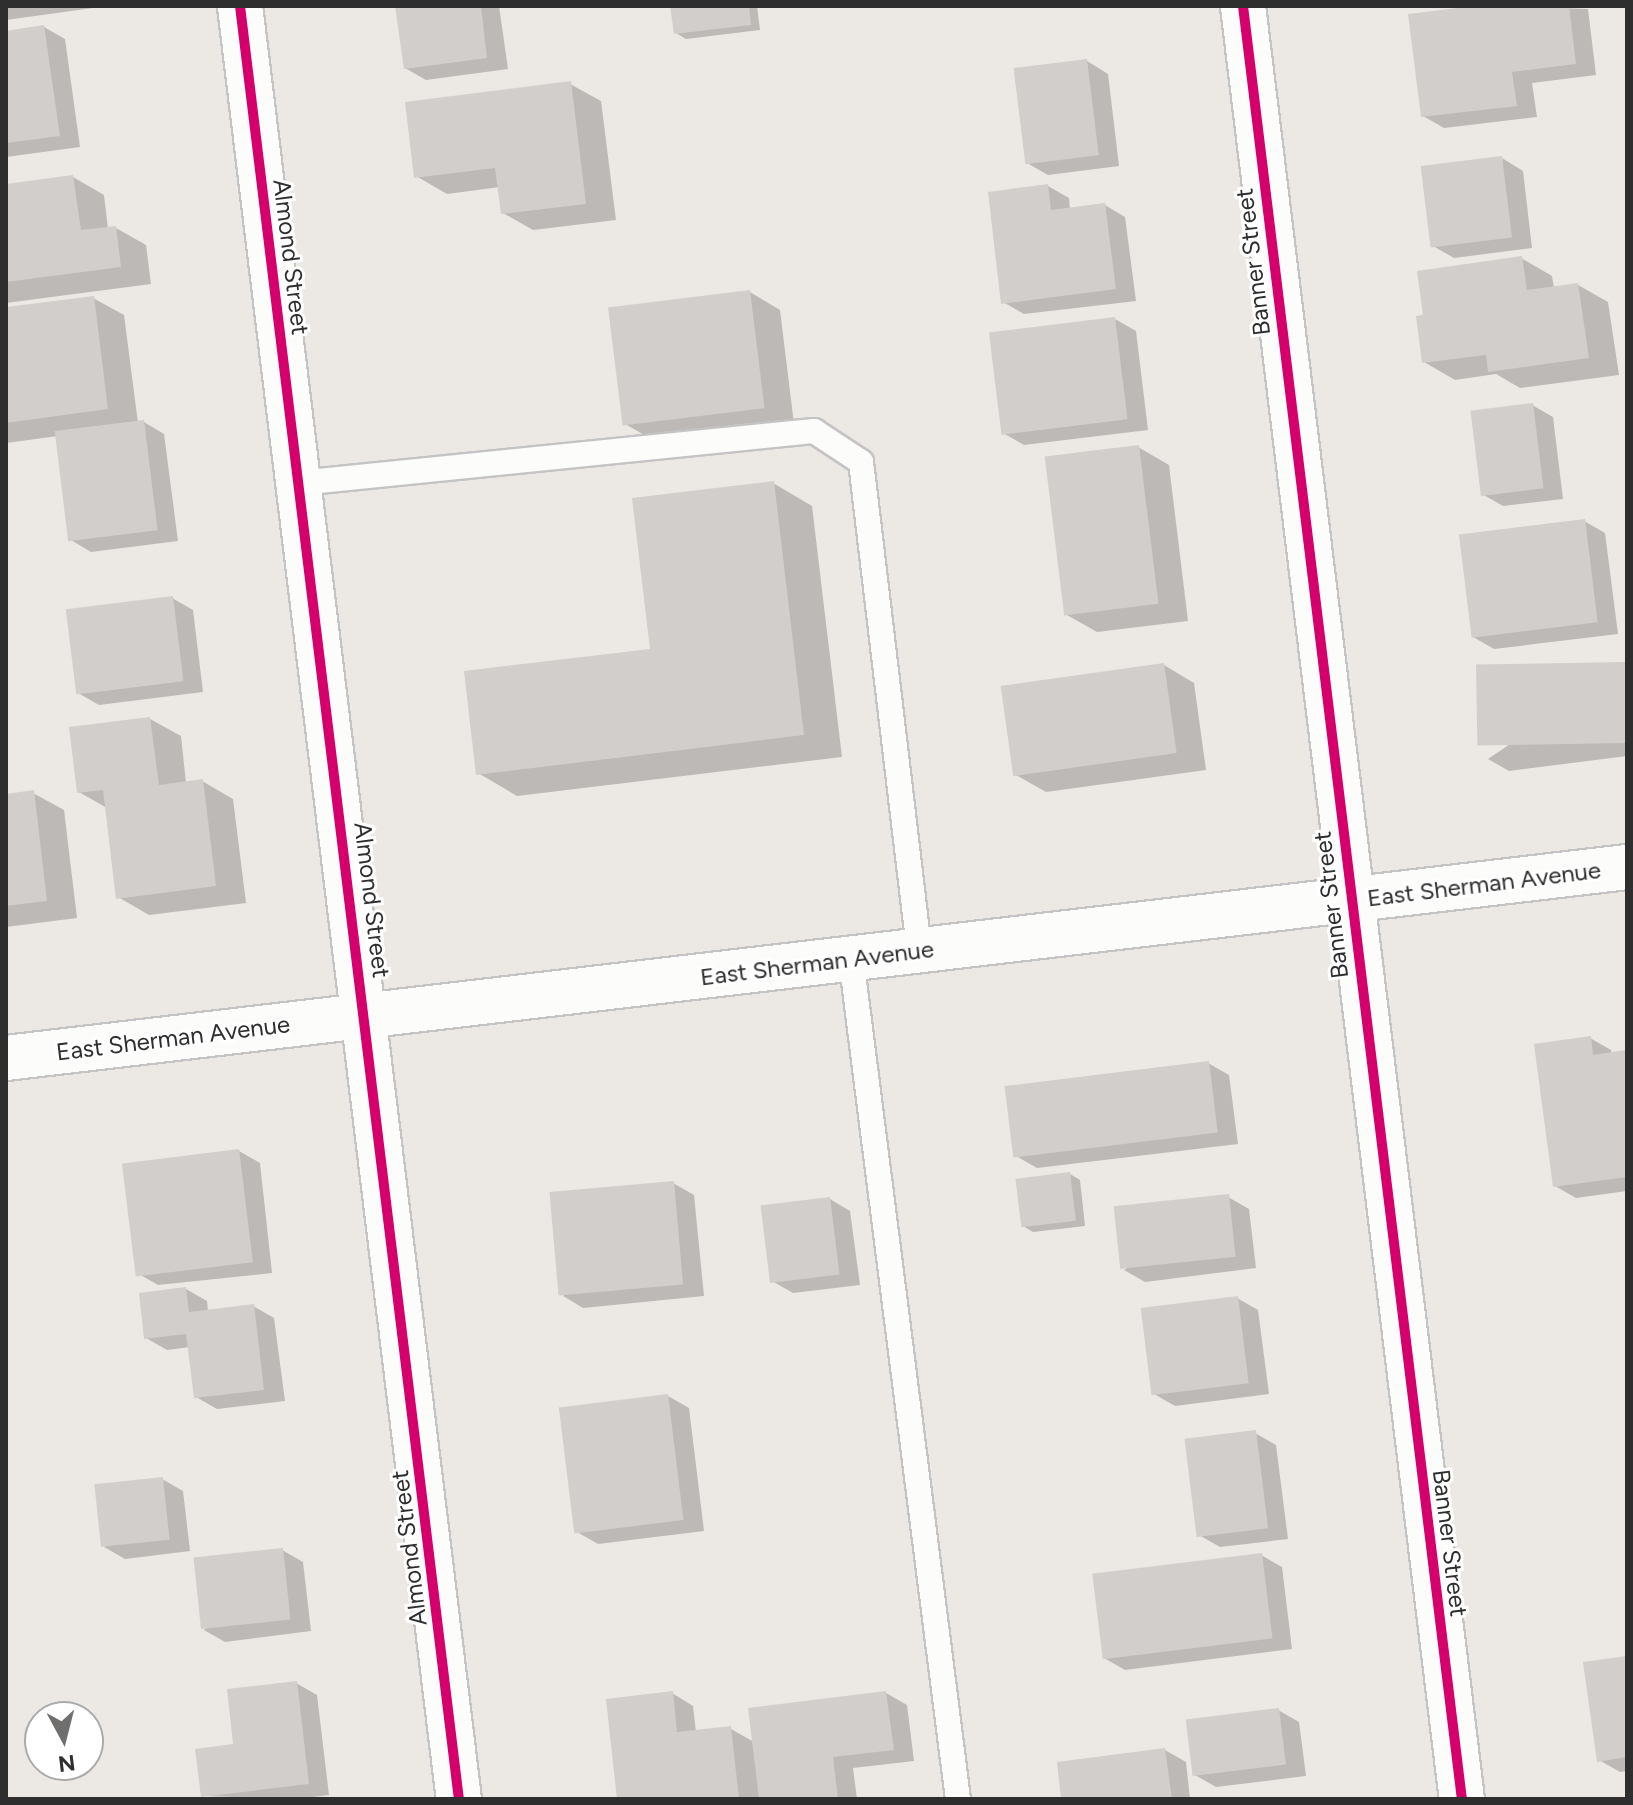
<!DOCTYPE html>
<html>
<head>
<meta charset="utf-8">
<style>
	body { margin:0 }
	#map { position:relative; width:1633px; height:1805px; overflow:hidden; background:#ece8e4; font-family:Figtree,sans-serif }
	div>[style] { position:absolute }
	.shadow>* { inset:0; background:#0003 }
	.building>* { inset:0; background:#d1cecb; transform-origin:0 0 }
	.roads { filter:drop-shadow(2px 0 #c5c4c5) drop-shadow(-2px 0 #c5c4c5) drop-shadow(0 2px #c5c4c5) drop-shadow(0 -2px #c5c4c5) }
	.service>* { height:24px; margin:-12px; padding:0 12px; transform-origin:12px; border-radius:12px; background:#fcfcfb }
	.minor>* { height:44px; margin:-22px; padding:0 22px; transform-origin:22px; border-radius:22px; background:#fcfcfb }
	.cycleway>* { height:10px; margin:-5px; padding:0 5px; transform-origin:5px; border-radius:5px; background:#d6006c }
	span { translate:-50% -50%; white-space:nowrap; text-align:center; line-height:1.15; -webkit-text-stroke:6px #fff; paint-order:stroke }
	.street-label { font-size:24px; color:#2e2e2e }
	.frame { position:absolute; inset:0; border:8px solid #2e2e2e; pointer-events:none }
	.north { position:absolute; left:24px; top:1701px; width:80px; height:80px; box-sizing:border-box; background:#fff; border:2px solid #ababab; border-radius:50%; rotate:173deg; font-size:22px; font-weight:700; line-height:32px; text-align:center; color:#2e2e2e }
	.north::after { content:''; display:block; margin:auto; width:28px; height:36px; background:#706f6e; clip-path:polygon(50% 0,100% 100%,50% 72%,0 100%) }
</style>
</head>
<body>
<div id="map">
	<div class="shadow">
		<div style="clip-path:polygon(6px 6px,93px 6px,93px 8px,6px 20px)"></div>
		<div style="clip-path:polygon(397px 6px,499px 6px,508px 69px,426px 80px,405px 68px)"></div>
		<div style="clip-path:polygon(672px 6px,757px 6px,760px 30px,686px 39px,676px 33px)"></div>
		<div style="clip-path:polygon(1492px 6px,1588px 9px,1596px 75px,1532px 83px,1537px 117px,1444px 128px,1423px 116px)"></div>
		<div style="clip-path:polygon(44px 27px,65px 39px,80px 147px,6px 157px,6px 33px)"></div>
		<div style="clip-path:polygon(1087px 61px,1108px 74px,1119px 166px,1048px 175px,1027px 163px)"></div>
		<div style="clip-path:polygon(570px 84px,601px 101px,616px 220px,533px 230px,503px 213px,500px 187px,447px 194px,416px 176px)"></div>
		<div style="clip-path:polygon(1502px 158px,1523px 171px,1532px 248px,1454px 258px,1433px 246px)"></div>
		<div style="clip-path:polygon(73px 177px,104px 195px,108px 229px,116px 228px,146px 245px,151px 284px,6px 303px,6px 186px)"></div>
		<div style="clip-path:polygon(1048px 186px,1069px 198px,1070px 210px,1105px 205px,1125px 217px,1136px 301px,1024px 314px,1003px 302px)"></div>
		<div style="clip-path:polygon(1521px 258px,1552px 276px,1554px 288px,1578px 285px,1608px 302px,1619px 375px,1520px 388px,1496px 374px,1455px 380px,1424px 362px,1425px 317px)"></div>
		<div style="clip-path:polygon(750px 292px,780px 310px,794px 424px,655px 441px,625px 424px)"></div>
		<div style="clip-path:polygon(93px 298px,124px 315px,138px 423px,144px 422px,164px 434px,178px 541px,91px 552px,71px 540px,58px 436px,6px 443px,6px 309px)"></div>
		<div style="clip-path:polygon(1115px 319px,1136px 331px,1148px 430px,1024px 445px,1003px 433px)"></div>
		<div style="clip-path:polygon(1532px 405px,1553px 417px,1563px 499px,1503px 506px,1482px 494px)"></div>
		<div style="clip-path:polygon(1138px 447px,1169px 465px,1188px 621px,1097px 632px,1067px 615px)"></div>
		<div style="clip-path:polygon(773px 483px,812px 506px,842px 757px,517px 796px,478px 773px,652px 651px)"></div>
		<div style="clip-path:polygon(1584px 521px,1605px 533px,1618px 634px,1494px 649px,1473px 637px)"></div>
		<div style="clip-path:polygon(172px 598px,193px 610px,203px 692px,99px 705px,78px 693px)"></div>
		<div style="clip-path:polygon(1164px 665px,1194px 683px,1206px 770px,1046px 792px,1016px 775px)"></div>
		<div style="clip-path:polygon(1627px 665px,1627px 756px,1509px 771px,1488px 759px)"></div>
		<div style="clip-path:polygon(150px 719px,181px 736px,186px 783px,202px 781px,233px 799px,246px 903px,149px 915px,118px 897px,107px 808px,79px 792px)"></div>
		<div style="clip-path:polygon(33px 793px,64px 810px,77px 918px,6px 927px,6px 796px)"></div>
		<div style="clip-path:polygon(1590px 1038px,1611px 1050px,1612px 1054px,1627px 1053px,1627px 1191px,1576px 1198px,1555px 1186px)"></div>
		<div style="clip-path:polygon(1208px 1063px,1229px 1075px,1238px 1144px,1037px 1168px,1016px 1156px)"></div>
		<div style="clip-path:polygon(239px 1151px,260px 1163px,272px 1273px,158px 1285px,137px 1273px)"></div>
		<div style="clip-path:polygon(1070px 1174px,1080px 1180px,1085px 1226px,1033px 1232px,1023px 1226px)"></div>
		<div style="clip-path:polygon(673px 1183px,694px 1195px,704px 1296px,583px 1308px,563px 1296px)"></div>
		<div style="clip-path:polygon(1228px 1197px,1249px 1209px,1256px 1268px,1145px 1282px,1124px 1270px)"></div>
		<div style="clip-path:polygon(830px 1199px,850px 1211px,860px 1285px,793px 1293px,772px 1281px)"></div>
		<div style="clip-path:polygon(186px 1289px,207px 1301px,208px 1311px,253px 1306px,274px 1318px,285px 1401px,217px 1409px,196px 1397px,190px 1347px,167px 1350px,146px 1338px)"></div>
		<div style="clip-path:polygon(1237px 1298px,1258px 1310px,1269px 1394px,1175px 1406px,1154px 1394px)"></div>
		<div style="clip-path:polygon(668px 1396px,689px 1408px,704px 1531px,598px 1544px,577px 1532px)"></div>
		<div style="clip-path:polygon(1255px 1433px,1276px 1445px,1288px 1539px,1220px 1547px,1199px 1535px)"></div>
		<div style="clip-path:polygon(162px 1479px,183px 1491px,190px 1551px,125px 1559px,104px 1547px)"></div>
		<div style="clip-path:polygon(282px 1550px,303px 1562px,311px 1631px,225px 1642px,204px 1630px)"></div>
		<div style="clip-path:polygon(1261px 1555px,1282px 1567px,1292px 1649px,1125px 1670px,1104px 1658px)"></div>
		<div style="clip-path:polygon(1627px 1658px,1627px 1771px,1620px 1772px,1599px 1760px)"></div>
		<div style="clip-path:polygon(296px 1683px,317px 1695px,329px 1795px,298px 1799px,202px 1796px)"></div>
		<div style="clip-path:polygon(672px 1693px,693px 1706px,696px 1732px,731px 1729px,754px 1742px,886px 1693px,907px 1705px,914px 1761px,853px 1768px,857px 1799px,619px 1799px)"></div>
		<div style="clip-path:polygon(1278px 1710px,1299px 1722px,1306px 1776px,1216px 1787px,1195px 1775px)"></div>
		<div style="clip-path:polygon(1165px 1750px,1186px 1762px,1190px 1799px,1063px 1799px)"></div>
	</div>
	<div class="building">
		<div style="clip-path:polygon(395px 6px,481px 6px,487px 58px,404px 69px)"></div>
		<div style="clip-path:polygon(670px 6px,749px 6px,751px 25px,674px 34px)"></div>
		<div style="clip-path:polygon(1475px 6px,1569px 6px,1576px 64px,1512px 72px,1517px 106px,1421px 117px,1408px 14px)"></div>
		<div style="clip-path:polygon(44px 25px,60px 136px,6px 143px,6px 31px)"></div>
		<div style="left:1087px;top:59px;width:97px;height:74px;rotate:83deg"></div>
		<div style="clip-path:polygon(571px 81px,586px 204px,501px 214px,495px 168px,414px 178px,405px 102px)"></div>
		<div style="left:1502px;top:156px;width:82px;height:82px;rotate:83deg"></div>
		<div style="clip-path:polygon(73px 175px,81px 230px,116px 226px,121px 267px,6px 282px,6px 184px)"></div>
		<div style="clip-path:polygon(1048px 184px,1051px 210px,1105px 203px,1116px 289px,1001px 304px,988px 192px)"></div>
		<div style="clip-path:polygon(1522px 256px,1527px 290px,1578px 283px,1589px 358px,1488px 372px,1486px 355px,1422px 363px,1416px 316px,1423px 315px,1417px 271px)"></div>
		<div style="left:750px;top:290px;width:119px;height:143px;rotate:83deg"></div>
		<div style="clip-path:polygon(94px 296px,108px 409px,6px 423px,6px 307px)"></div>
		<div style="left:1115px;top:317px;width:103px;height:127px;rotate:83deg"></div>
		<div style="left:1533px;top:403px;width:86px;height:63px;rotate:83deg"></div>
		<div style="left:144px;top:420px;width:111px;height:90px;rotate:83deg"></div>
		<div style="left:1139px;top:445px;width:160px;height:95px;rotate:83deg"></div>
		<div style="clip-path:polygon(774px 481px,804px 735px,476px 775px,464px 671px,650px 649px,632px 498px)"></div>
		<div style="left:1585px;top:519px;width:104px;height:127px;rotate:83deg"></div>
		<div style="left:173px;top:596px;width:86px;height:108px;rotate:83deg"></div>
		<div style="left:1626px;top:662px;width:81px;height:150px;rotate:89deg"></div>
		<div style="left:1164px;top:663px;width:91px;height:165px;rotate:82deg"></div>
		<div style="clip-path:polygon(150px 717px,159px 785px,203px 779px,216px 886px,116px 899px,103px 790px,77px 793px,69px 727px)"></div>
		<div style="clip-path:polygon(34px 790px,47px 901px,6px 906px,6px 794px)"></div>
		<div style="clip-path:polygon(1591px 1036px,1593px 1055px,1626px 1050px,1627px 1177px,1553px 1187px,1534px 1044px)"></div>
		<div style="left:1209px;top:1061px;width:72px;height:206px;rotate:83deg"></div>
		<div style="left:239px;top:1149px;width:114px;height:118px;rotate:83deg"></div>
		<div style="left:1070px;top:1172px;width:49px;height:55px;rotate:83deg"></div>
		<div style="left:674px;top:1181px;width:104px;height:125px;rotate:85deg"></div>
		<div style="left:1229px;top:1194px;width:63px;height:116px;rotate:84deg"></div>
		<div style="left:830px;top:1197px;width:78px;height:70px;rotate:83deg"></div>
		<div style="clip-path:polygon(186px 1287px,189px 1312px,254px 1304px,264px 1390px,194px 1398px,186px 1334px,144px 1339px,139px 1293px)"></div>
		<div style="left:1238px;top:1296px;width:88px;height:98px;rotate:83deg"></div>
		<div style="left:668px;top:1394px;width:127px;height:110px;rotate:83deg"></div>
		<div style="left:1256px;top:1430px;width:99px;height:72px;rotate:83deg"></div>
		<div style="left:163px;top:1477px;width:63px;height:69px;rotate:84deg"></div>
		<div style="left:283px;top:1548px;width:72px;height:90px;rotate:84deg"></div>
		<div style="left:1262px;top:1553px;width:86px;height:171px;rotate:83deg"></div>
		<div style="clip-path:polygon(1627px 1656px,1627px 1757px,1597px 1762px,1583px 1662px)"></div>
		<div style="clip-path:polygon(297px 1681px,309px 1784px,201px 1797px,195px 1749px,233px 1744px,227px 1689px)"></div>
		<div style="clip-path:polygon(673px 1691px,677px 1732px,731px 1726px,739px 1799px,617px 1799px,606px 1699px)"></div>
		<div style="clip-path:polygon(886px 1691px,894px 1750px,833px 1757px,838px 1799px,759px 1799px,748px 1708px)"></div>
		<div style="left:1279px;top:1708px;width:57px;height:94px;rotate:83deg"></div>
		<div style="clip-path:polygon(1165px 1748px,1172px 1799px,1061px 1799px,1057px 1762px)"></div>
	</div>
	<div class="roads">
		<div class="service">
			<div style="left:299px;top:483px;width:518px;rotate:-5.77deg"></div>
			<div style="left:814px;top:431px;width:56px;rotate:33.4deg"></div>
			<div style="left:861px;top:462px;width:492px;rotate:83.2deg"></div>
			<div style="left:851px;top:958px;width:848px;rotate:82.75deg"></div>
		</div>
		<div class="minor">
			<div style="left:240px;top:6px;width:1806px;rotate:83.04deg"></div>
			<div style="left:1243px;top:6px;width:1806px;rotate:83.04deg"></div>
			<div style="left:6px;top:1058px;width:1632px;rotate:-6.72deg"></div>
		</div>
	</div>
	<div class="cycleway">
		<div style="left:240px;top:6px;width:1806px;rotate:83.04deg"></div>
		<div style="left:1243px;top:6px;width:1806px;rotate:83.04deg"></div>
	</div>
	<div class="street-label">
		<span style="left:291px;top:257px;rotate:83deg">Almond Street</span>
		<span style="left:1253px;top:262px;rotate:-97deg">Banner Street</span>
		<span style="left:1484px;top:884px;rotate:-7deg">East Sherman Avenue</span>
		<span style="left:372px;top:900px;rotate:83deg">Almond Street</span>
		<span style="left:1331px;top:905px;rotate:-97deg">Banner Street</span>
		<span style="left:817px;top:963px;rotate:-7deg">East Sherman Avenue</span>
		<span style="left:173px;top:1038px;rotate:-7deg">East Sherman Avenue</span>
		<span style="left:1450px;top:1543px;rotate:83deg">Banner Street</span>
		<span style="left:409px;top:1548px;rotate:-97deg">Almond Street</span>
	</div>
	<div class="frame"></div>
	<div class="north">N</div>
</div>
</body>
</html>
